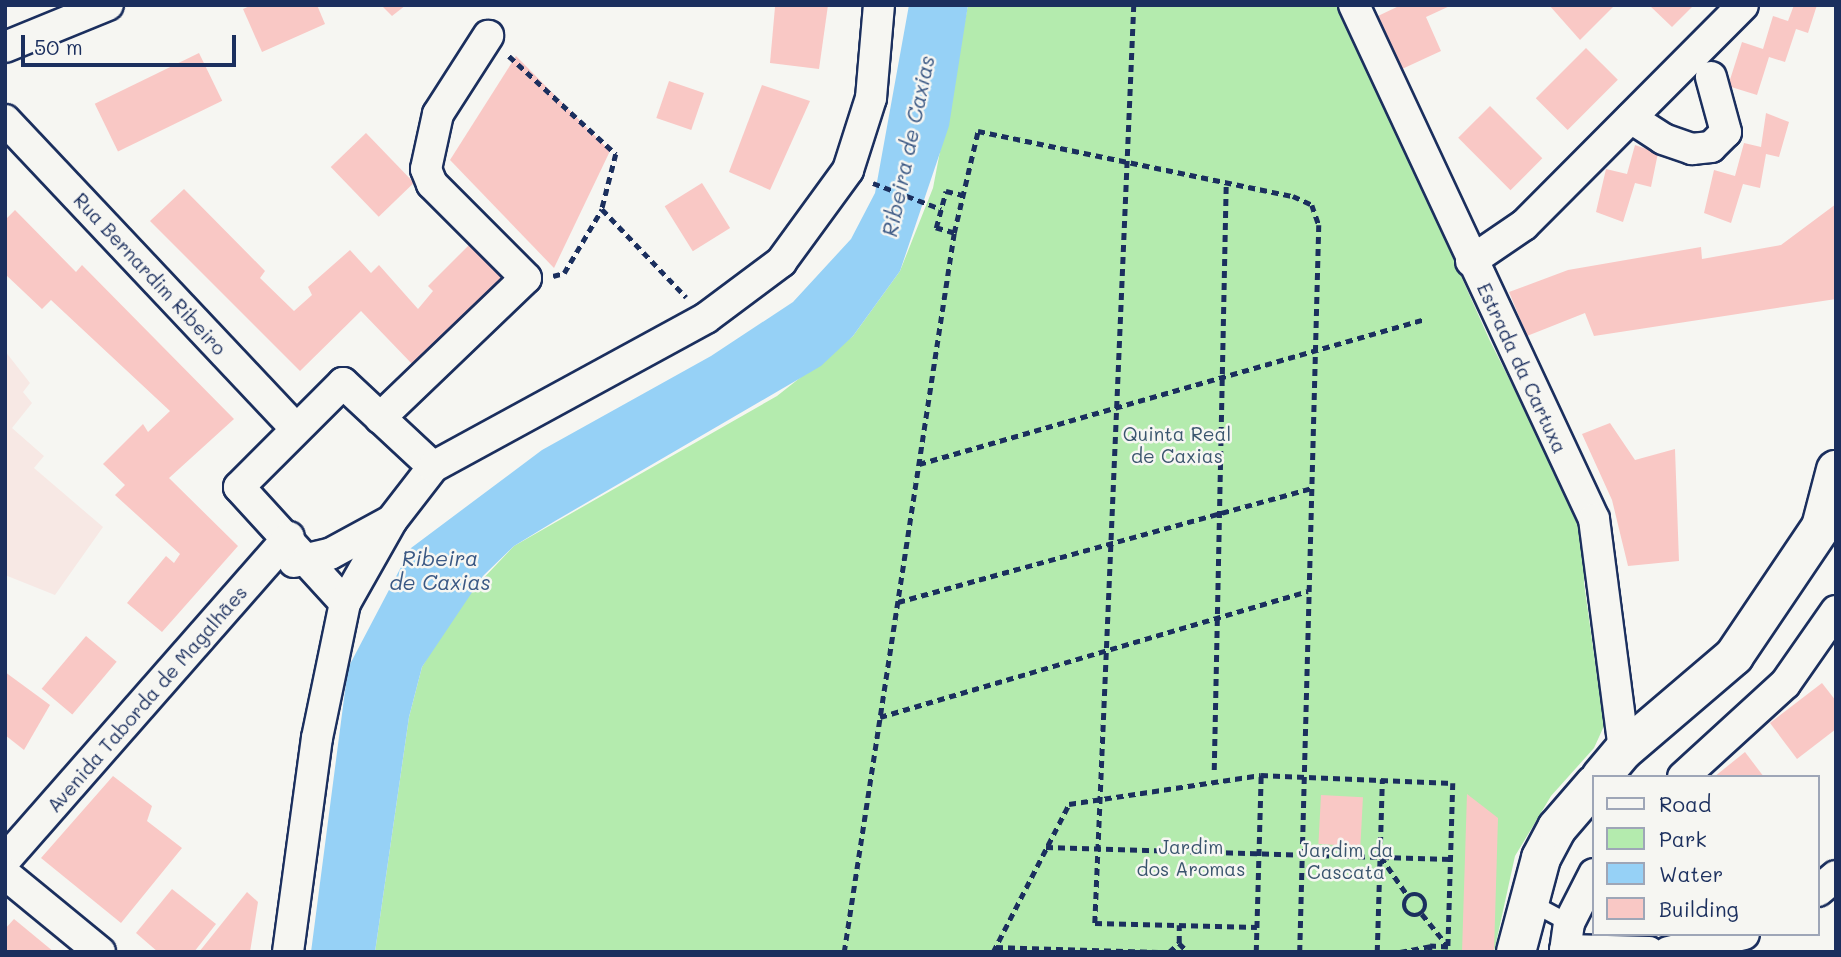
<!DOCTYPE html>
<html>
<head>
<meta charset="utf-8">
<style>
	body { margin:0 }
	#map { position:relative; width:1841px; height:957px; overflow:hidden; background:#f6f6f2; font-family:Mali,sans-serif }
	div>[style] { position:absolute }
	.built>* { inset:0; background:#f7e8e4 }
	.green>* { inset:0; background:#b4ebae }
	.water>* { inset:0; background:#96d1f6 }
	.building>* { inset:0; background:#f9c8c5; transform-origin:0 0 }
	.path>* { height:4.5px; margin-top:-2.25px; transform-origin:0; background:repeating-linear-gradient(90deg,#1b2f5e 0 7px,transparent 0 12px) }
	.path>.ring { margin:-2.25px; padding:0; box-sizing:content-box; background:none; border:4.5px solid #1b2f5e; border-radius:50% }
	.roads { filter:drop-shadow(2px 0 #1b2f5e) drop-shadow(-2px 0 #1b2f5e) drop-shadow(0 2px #1b2f5e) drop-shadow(0 -2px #1b2f5e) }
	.service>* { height:16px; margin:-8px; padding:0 8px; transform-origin:8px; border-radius:8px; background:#f6f6f2 }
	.minor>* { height:30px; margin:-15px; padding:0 15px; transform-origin:15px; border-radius:15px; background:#f6f6f2 }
	.tertiary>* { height:38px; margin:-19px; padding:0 19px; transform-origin:19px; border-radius:19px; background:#f6f6f2 }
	span { translate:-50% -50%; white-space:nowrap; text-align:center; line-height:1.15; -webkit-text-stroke:5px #f6f6f2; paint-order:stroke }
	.street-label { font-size:19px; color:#1b2f5e }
	.park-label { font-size:19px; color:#3a556e }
	.water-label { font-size:21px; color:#3a5884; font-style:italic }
	.frame { position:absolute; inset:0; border:7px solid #1b2f5e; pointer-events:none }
	.legend { position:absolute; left:1592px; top:775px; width:228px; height:161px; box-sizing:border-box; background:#f6f6f2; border:2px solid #9ea6b7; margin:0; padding:9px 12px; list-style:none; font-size:21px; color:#1b2f5e }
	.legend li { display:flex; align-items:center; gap:14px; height:35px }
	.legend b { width:35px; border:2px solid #9ea6b7 }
	.scale { position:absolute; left:21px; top:35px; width:215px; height:32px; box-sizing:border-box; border:4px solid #1b2f5e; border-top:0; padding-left:9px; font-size:21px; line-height:24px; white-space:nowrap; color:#1b2f5e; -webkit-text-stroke:5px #f6f6f2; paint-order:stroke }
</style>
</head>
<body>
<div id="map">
	<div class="built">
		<div style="clip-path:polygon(5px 351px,30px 383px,23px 392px,32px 403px,12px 428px,44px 456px,34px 468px,103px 527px,55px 595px,5px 575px)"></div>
	</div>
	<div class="green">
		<div style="clip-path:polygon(968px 5px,1340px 5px,1490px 341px,1585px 530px,1584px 583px,1604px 726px,1594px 748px,1551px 796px,1515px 856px,1494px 952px,375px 952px,409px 717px,422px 667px,460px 603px,514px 546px,777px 396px,853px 336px,900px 271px,933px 188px)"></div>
	</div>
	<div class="water">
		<div style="clip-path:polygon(909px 5px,968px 5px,949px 126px,900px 271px,853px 336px,821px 366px,555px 521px,514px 546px,483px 576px,422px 667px,409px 717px,375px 952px,311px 952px,348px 668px,411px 548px,542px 450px,711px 356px,793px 302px,851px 239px,875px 193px)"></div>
	</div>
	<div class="building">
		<div style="clip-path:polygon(252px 5px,317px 5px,325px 24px,262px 52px,243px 9px)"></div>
		<div style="clip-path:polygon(381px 5px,406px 5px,392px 16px)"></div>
		<div style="clip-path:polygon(789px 5px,828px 5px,819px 69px,770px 63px,775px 7px)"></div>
		<div style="clip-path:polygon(1401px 5px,1452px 5px,1426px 17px,1441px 51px,1402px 69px,1378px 16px)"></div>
		<div style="clip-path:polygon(1549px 5px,1615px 5px,1580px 40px)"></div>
		<div style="clip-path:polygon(1649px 5px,1694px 5px,1672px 27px)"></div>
		<div style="clip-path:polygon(1794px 5px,1817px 5px,1808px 33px,1796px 29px,1785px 62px,1769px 57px,1757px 95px,1728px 86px,1742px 42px,1763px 49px,1773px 16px,1788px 21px)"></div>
		<div style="left:1586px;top:48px;width:45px;height:71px;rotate:45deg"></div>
		<div style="left:199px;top:53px;width:53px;height:116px;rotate:64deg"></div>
		<div style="clip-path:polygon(516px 56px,610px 151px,554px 268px,450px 160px)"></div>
		<div style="left:669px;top:81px;width:37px;height:39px;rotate:19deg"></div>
		<div style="clip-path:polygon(762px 85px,810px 101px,770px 190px,729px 172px)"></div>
		<div style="left:1490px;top:106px;width:74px;height:45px;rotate:45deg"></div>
		<div style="clip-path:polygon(1766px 113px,1789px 122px,1779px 157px,1766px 154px,1760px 188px,1743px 184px,1731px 223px,1704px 213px,1714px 170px,1735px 176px,1744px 143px,1761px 147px)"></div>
		<div style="left:366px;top:133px;width:69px;height:49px;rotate:46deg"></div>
		<div style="clip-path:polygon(1635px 145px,1658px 153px,1651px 187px,1635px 183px,1623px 222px,1596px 212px,1606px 169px,1627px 174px)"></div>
		<div style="left:702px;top:183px;width:53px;height:44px;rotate:58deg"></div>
		<div style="clip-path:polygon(184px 189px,265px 271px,260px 278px,294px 311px,312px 295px,308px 287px,350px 250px,371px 273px,379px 265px,418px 309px,433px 291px,428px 286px,471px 243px,503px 277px,414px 366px,361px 311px,300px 371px,150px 221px)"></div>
		<div style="clip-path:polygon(1836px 204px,1836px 299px,1594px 336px,1585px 313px,1527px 336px,1509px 292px,1568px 270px,1701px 247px,1702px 259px,1781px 245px)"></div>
		<div style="clip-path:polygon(15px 210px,76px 272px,82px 265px,234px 419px,169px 478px,238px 546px,162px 632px,127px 603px,166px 556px,174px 563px,180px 554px,115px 495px,125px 485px,103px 464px,143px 424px,148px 432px,170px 411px,51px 300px,42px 309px,5px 274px,5px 220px)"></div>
		<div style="clip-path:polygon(1610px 423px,1635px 460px,1675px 449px,1679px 561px,1628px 566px,1612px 500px,1582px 434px)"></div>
		<div style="left:86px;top:636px;width:40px;height:69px;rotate:40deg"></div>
		<div style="clip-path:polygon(5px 672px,50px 705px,24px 750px,5px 735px)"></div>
		<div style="clip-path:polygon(1822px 683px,1836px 701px,1836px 729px,1797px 759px,1770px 723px)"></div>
		<div style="clip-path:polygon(1745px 752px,1764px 777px,1714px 777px)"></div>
		<div style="clip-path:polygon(113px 776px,152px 806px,147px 821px,182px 848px,121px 923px,41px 858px)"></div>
		<div style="clip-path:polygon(1467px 794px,1498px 818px,1494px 952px,1462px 952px)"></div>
		<div style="left:1321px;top:795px;width:42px;height:49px;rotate:3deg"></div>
		<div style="clip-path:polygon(172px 889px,216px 924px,194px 952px,158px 952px,136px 933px)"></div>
		<div style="clip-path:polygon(247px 892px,258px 902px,250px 952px,199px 952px)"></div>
		<div style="clip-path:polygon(14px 919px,54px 952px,5px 952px,5px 929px)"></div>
	</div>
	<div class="path">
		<div style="left:1134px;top:5px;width:919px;rotate:92.43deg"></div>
		<div style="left:1095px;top:923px;width:162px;rotate:1.4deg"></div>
		<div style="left:509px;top:56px;width:145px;rotate:42.5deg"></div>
		<div style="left:616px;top:154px;width:57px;rotate:104.3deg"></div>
		<div style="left:873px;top:183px;width:73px;rotate:20.9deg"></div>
		<div style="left:954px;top:233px;width:19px;rotate:-164deg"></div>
		<div style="left:936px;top:228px;width:38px;rotate:-75deg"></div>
		<div style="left:946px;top:191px;width:17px;rotate:13deg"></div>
		<div style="left:553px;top:276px;width:11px;rotate:-15deg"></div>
		<div style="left:564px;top:273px;width:74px;rotate:-59.3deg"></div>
		<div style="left:602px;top:209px;width:122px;rotate:46.3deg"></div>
		<div style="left:919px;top:464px;width:526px;rotate:-15.99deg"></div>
		<div style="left:898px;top:602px;width:428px;rotate:-15.4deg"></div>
		<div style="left:880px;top:717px;width:446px;rotate:-16.4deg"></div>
		<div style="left:1214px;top:770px;width:588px;rotate:-88.83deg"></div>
		<div style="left:1046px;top:847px;width:405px;rotate:1.7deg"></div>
		<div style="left:1381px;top:857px;width:47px;rotate:55.3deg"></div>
		<div class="ring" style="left:1404px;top:894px;width:17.5px;height:17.5px"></div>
		<div style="left:1422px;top:914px;width:41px;rotate:50.9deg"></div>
		<div style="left:1179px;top:943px;width:18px;rotate:-90deg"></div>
		<div style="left:996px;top:947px;width:163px;rotate:1.8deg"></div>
		<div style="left:844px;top:952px;width:727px;rotate:-81.3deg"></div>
		<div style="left:954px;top:233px;width:105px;rotate:-76.8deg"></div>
		<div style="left:978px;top:131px;width:322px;rotate:11.7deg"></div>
		<div style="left:1293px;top:196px;width:21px;rotate:25deg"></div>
		<div style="left:1312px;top:205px;width:21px;rotate:71deg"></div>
		<div style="left:1319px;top:225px;width:727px;rotate:91.5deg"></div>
		<div style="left:993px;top:952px;width:166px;rotate:-62.8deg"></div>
		<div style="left:1069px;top:804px;width:194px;rotate:-8.6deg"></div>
		<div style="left:1261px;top:775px;width:192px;rotate:2.4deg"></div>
		<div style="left:1453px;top:783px;width:164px;rotate:91.7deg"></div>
		<div style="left:1448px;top:947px;width:18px;rotate:-177deg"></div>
		<div style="left:1430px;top:946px;width:6px;rotate:90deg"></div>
		<div style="left:1169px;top:952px;width:13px;rotate:-42deg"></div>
		<div style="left:1179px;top:943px;width:13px;rotate:45deg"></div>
		<div style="left:1256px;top:952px;width:177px;rotate:-88.4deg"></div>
		<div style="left:1377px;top:952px;width:173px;rotate:-88.3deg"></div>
		<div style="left:1400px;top:952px;width:31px;rotate:-11deg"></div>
	</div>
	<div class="roads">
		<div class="service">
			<div style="left:1528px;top:901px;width:47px;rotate:28.2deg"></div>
		</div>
		<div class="minor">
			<div style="left:1354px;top:5px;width:567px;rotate:64.97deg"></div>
			<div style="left:1594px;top:519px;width:233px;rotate:82.6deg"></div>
			<div style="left:5px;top:47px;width:111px;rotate:-22.2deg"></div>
			<div style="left:1631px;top:118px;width:38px;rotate:33deg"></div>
			<div style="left:1663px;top:139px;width:31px;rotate:19deg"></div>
			<div style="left:1692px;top:149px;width:19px;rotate:-6deg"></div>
			<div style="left:1711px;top:147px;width:21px;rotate:-45deg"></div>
			<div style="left:1726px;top:132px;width:57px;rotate:-105.3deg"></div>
			<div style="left:5px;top:120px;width:423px;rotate:46.7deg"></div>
			<div style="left:1471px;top:261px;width:64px;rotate:-34.2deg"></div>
			<div style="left:1524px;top:225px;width:310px;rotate:-45.1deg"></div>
			<div style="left:380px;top:418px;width:202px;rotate:-43.8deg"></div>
			<div style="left:526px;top:278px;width:133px;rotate:-135deg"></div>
			<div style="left:432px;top:184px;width:16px;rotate:-112deg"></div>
			<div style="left:426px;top:169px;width:56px;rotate:-77.7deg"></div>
			<div style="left:438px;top:114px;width:93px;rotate:-57.3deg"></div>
			<div style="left:294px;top:562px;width:37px;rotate:-13deg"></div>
			<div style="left:330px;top:554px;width:67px;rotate:-28.5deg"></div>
			<div style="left:345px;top:603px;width:157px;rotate:-132.4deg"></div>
			<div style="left:239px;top:487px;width:147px;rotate:-45deg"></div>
			<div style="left:343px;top:383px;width:123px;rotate:43deg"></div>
			<div style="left:1683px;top:777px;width:138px;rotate:-42.4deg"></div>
			<div style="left:1785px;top:684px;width:89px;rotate:-55.1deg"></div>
			<div style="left:5px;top:860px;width:430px;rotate:-48.7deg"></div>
			<div style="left:5px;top:874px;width:123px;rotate:39.4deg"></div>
			<div style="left:1594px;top:874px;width:55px;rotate:117deg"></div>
			<div style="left:1569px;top:923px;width:27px;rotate:98deg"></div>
			<div style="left:1565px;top:950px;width:84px;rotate:1.4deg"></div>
			<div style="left:1818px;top:891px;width:23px;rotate:-40deg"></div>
			<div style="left:288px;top:952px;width:216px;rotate:-82.3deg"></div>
			<div style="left:317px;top:738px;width:138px;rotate:-78.3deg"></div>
			<div style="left:345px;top:603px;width:95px;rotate:-60.5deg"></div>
			<div style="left:392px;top:520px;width:67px;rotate:-52.3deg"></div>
			<div style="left:433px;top:467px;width:311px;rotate:-28.6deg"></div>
			<div style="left:706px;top:318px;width:94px;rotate:-36.7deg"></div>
			<div style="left:781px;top:262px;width:114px;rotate:-53.9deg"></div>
			<div style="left:848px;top:170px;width:76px;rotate:-72.3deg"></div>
			<div style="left:871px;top:98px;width:93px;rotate:-85.1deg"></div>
			<div style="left:1668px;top:952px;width:78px;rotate:-13.3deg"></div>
		</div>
		<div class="tertiary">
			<div style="left:1601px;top:777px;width:35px;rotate:-50deg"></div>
			<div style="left:1624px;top:750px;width:145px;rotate:-40.5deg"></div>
			<div style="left:1734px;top:656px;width:156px;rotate:-56deg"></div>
			<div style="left:1821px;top:527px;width:59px;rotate:-75.3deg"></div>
			<div style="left:1516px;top:952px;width:97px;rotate:-75.1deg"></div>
			<div style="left:1541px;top:858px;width:34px;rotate:-62deg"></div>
			<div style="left:1557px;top:828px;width:57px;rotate:-49.3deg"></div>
		</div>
	</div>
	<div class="street-label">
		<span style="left:150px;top:274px;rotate:47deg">Rua Bernardim Ribeiro</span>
		<span style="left:1522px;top:368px;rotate:65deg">Estrada da Cartuxa</span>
		<span style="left:147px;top:699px;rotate:-49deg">Avenida Taborda de Magalhães</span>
	</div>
	<div class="park-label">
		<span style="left:1177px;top:445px">Quinta Real<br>de Caxias</span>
		<span style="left:1191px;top:858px">Jardim<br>dos Aromas</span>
		<span style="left:1346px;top:861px">Jardim da<br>Cascata</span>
	</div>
	<div class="water-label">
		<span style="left:908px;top:146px;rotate:-78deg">Ribeira de Caxias</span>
		<span style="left:440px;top:570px">Ribeira<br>de Caxias</span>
	</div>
	<div class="frame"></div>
	<ul class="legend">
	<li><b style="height:9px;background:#f6f6f2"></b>Road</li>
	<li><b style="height:19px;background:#b4ebae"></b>Park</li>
	<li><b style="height:19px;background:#96d1f6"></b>Water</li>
	<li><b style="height:19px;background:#f9c8c5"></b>Building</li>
	</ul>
	<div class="scale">50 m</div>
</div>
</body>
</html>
